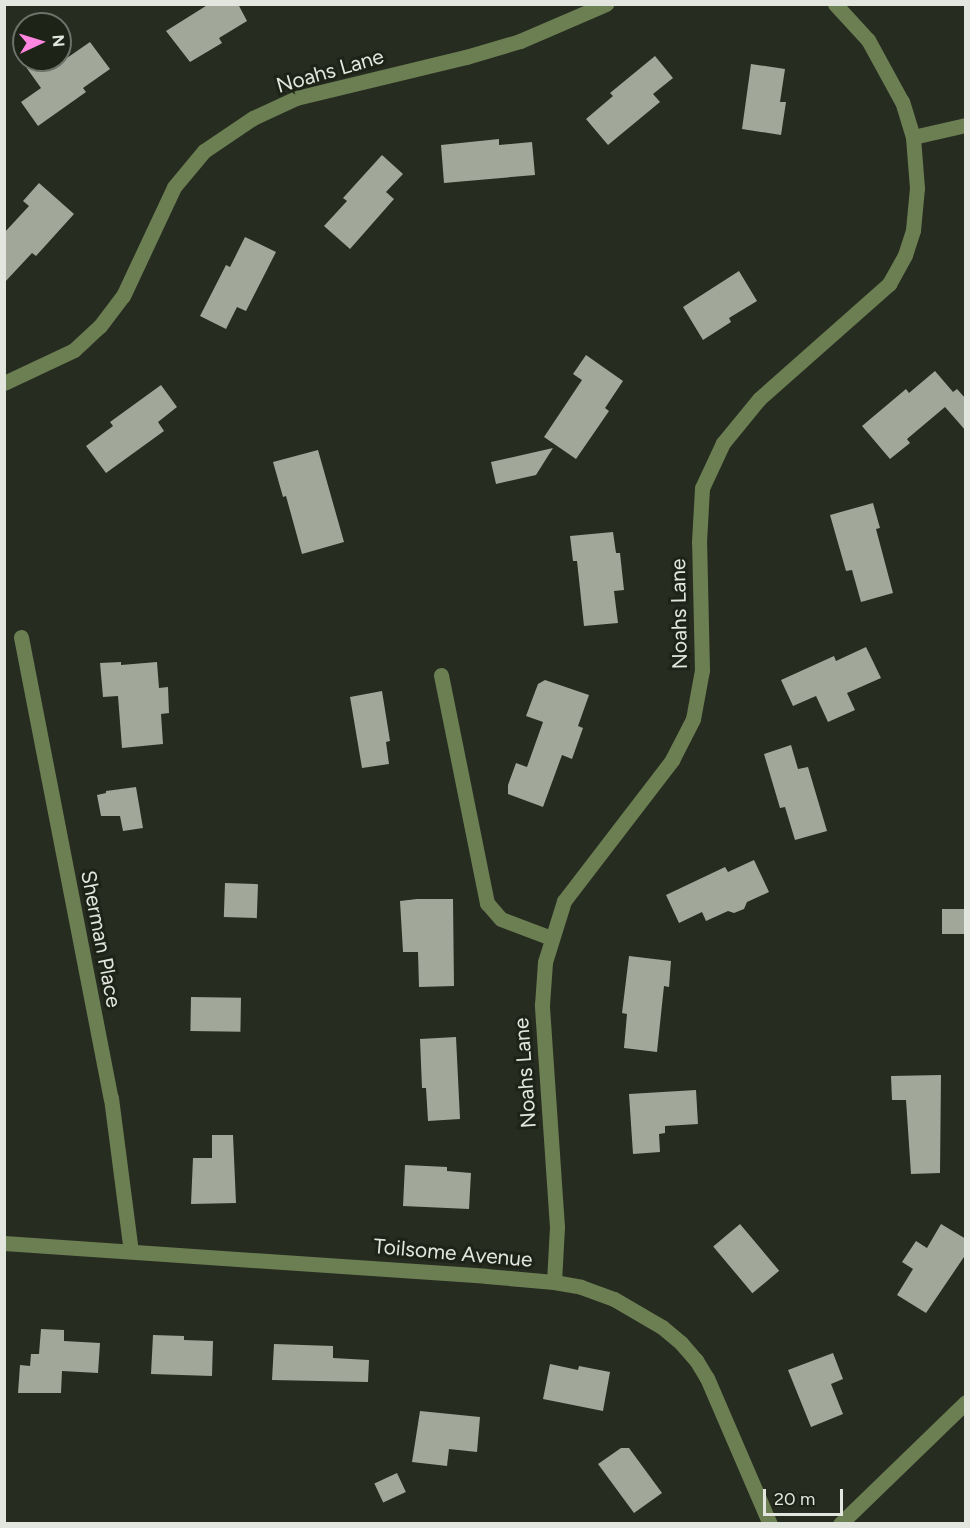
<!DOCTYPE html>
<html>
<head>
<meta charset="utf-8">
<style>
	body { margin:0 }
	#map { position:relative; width:970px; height:1528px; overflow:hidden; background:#272c21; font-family:Figtree,sans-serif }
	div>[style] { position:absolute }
	.building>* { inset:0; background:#a1a799; transform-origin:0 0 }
	.minor>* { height:15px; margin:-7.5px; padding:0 7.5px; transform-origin:7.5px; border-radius:7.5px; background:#6c7f52 }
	span { translate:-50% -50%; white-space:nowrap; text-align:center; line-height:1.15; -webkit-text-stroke:6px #1e2317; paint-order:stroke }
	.street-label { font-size:21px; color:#e3e6de }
	.frame { position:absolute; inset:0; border:6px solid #e3e6de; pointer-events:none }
	.north { position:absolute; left:12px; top:12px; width:60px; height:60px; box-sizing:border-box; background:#1e2317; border:2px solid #6d7167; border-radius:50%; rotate:86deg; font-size:16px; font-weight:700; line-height:24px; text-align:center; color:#e3e6de }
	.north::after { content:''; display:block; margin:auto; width:21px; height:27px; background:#fe86e0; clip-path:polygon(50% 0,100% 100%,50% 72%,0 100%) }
	.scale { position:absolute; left:763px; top:1489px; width:80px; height:27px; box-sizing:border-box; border:3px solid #e3e6de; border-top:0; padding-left:8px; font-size:18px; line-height:21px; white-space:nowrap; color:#e3e6de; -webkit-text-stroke:4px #1e2317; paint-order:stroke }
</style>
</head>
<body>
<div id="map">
	<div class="building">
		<div style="clip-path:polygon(209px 4px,238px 4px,247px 21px,219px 38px,222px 43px,190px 62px,166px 31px)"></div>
		<div style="clip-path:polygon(90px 42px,110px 69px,83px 88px,86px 92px,38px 126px,21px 102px,41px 88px,21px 60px,64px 60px)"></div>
		<div style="clip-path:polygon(655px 56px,673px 78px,653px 94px,660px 102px,608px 145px,586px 119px,613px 96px,610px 93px)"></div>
		<div style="clip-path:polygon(751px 64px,785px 69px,780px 102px,786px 102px,781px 135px,742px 129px)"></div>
		<div style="clip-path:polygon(499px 139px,499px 145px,532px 142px,535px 175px,444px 183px,441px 145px)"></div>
		<div style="clip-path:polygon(382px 155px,403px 174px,386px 192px,394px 199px,350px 249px,324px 226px,347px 201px,343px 198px)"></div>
		<div style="clip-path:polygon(39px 183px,74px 214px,36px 256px,32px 253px,4px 283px,4px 233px,29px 206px,23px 201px)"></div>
		<div style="clip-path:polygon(245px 237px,276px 252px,246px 311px,237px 307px,226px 329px,200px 316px,226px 265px,230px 267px)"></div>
		<div style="clip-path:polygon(739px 271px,757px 301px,729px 318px,731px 322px,703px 340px,683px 307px)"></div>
		<div style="clip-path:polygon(586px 355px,623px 381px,605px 408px,609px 411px,576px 459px,544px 437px,582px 380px,573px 374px)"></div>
		<div style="clip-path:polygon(935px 371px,953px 392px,957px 389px,966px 399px,966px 431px,945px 407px,907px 439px,910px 443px,890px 459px,862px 426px,906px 389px,909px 393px)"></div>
		<div style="clip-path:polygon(161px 385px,177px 407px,158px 422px,164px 431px,106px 473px,86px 446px,113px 426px,110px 422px)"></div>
		<div style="clip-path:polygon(553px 448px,536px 475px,496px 484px,491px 462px)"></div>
		<div style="clip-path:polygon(318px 450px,344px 542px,302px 554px,286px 496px,283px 497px,273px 462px)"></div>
		<div style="clip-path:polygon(873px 503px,880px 528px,876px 529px,893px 593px,861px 602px,852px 570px,846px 571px,830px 515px)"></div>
		<div style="clip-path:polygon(613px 532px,616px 553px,620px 553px,624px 590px,614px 591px,618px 623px,584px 626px,577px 561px,573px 561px,570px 536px)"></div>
		<div style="clip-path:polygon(866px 647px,881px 678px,847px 693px,855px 710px,828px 722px,816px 696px,793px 706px,781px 680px,834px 656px,836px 661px)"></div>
		<div style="clip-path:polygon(121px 662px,121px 665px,157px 662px,159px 688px,168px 687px,169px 713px,161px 714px,163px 744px,122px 748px,118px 696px,103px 697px,100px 663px)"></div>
		<div style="clip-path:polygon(545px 680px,589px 695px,578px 726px,583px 728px,572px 759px,562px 755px,543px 807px,508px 794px,508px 785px,516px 763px,527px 767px,543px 722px,526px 716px,538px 684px)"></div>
		<div style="clip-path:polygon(382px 691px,390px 741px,386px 742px,389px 764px,362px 768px,350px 697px)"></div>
		<div style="clip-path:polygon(791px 745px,798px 769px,808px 767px,827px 831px,795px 840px,785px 807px,780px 808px,764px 754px)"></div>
		<div style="clip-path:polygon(136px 787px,143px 828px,123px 831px,120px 816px,101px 816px,97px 795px,106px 793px,106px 791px)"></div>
		<div style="clip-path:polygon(754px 860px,769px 892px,747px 902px,744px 909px,734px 913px,728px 911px,706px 921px,702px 912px,679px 923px,666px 895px,725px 867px,728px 872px)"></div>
		<div style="left:225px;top:883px;width:33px;height:34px;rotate:2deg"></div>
		<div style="clip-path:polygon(417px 899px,453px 899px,454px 986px,419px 987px,418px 952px,403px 952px,400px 901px)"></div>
		<div style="left:942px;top:909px;width:24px;height:25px"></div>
		<div style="clip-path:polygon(629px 956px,671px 961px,669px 987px,664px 986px,657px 1052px,624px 1048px,627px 1014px,622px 1013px)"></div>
		<div style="left:191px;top:997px;width:50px;height:34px;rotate:1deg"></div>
		<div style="clip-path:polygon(456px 1037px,460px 1119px,428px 1121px,426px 1088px,422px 1088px,420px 1039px)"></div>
		<div style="clip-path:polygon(941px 1075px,940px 1173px,911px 1174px,906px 1100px,892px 1100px,891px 1076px)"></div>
		<div style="clip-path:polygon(696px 1090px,698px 1124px,665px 1126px,665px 1133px,659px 1134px,660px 1152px,633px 1154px,629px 1094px)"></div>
		<div style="clip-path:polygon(212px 1135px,233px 1135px,236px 1203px,191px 1204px,193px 1158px,212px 1158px)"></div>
		<div style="clip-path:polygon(405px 1165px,447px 1167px,447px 1171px,471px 1173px,469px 1209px,403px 1206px)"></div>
		<div style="left:740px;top:1224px;width:61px;height:35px;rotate:50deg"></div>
		<div style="clip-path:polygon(941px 1224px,966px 1239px,966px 1254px,926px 1313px,897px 1295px,913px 1269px,902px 1262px,916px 1241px,927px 1248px)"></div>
		<div style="clip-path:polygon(41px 1329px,64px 1330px,64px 1341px,100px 1343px,98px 1373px,62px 1371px,61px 1393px,18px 1393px,20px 1365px,30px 1366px,31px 1354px,39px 1354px)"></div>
		<div style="clip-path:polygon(153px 1335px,184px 1336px,184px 1340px,213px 1341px,212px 1376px,151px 1374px)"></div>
		<div style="clip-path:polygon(274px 1344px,333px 1346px,333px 1358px,369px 1360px,368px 1382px,272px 1380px)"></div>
		<div style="clip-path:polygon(833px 1353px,843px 1379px,831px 1384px,843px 1414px,811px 1427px,788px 1370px)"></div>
		<div style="clip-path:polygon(550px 1364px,578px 1370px,579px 1366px,610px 1372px,603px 1411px,543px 1399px)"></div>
		<div style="clip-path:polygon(420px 1411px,480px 1417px,477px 1452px,449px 1449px,447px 1466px,412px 1462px)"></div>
		<div style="clip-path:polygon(621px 1448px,629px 1448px,662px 1493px,634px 1513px,598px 1464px)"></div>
		<div style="left:397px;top:1473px;width:21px;height:25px;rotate:65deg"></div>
	</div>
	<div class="minor">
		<div style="left:913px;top:137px;width:54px;rotate:-12.8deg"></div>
		<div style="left:4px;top:383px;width:77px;rotate:-25.2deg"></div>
		<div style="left:74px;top:350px;width:35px;rotate:-43deg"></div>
		<div style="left:100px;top:326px;width:38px;rotate:-53deg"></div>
		<div style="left:123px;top:296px;width:120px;rotate:-64.9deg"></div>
		<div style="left:174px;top:187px;width:47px;rotate:-50.2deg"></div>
		<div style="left:204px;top:151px;width:59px;rotate:-34deg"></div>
		<div style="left:253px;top:118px;width:47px;rotate:-24.9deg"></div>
		<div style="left:296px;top:98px;width:175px;rotate:-13.6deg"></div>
		<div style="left:466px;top:57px;width:56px;rotate:-16.5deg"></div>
		<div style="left:520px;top:41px;width:94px;rotate:-23.3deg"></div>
		<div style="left:21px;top:637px;width:470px;rotate:79deg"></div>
		<div style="left:111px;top:1098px;width:154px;rotate:82.6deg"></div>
		<div style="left:441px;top:675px;width:233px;rotate:78.6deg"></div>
		<div style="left:487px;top:903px;width:21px;rotate:49deg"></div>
		<div style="left:501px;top:919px;width:53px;rotate:20.8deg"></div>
		<div style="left:4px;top:1243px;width:483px;rotate:3.9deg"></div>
		<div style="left:486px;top:1276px;width:68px;rotate:5deg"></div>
		<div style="left:554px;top:1282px;width:27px;rotate:10deg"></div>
		<div style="left:581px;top:1287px;width:35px;rotate:20deg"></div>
		<div style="left:614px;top:1299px;width:56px;rotate:30.3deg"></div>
		<div style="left:662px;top:1327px;width:25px;rotate:40deg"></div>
		<div style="left:681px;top:1343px;width:23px;rotate:49deg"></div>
		<div style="left:696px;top:1360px;width:21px;rotate:59deg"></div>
		<div style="left:707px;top:1378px;width:159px;rotate:66.7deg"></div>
		<div style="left:554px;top:1282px;width:55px;rotate:-86.9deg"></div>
		<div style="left:557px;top:1227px;width:223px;rotate:-93.9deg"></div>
		<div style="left:542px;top:1005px;width:43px;rotate:-86deg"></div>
		<div style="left:545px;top:962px;width:64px;rotate:-72.7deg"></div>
		<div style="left:564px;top:901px;width:178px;rotate:-52.5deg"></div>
		<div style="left:672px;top:760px;width:46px;rotate:-62.9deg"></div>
		<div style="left:693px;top:719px;width:50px;rotate:-79.6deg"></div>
		<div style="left:702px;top:670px;width:128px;rotate:-91.3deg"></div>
		<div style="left:699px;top:542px;width:54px;rotate:-86.8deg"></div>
		<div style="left:702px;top:488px;width:50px;rotate:-65deg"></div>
		<div style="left:723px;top:443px;width:57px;rotate:-50.7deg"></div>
		<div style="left:759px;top:399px;width:174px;rotate:-41.5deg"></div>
		<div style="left:889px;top:284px;width:33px;rotate:-61deg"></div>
		<div style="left:905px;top:255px;width:26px;rotate:-72deg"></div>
		<div style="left:913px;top:230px;width:42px;rotate:-84.6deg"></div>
		<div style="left:917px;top:188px;width:51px;rotate:-94.5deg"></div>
		<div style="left:913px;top:137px;width:37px;rotate:-107deg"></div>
		<div style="left:902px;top:102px;width:71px;rotate:-118.7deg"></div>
		<div style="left:868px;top:40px;width:49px;rotate:-132.5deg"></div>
		<div style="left:840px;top:1524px;width:175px;rotate:-44.1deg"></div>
	</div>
	<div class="street-label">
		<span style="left:330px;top:71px;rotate:-16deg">Noahs Lane</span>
		<span style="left:679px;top:614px;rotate:-91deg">Noahs Lane</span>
		<span style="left:101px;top:939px;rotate:79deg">Sherman Place</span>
		<span style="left:525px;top:1073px;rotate:-94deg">Noahs Lane</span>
		<span style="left:453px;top:1253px;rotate:5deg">Toilsome Avenue</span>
	</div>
	<div class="frame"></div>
	<div class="north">N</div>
	<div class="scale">20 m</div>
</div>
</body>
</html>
